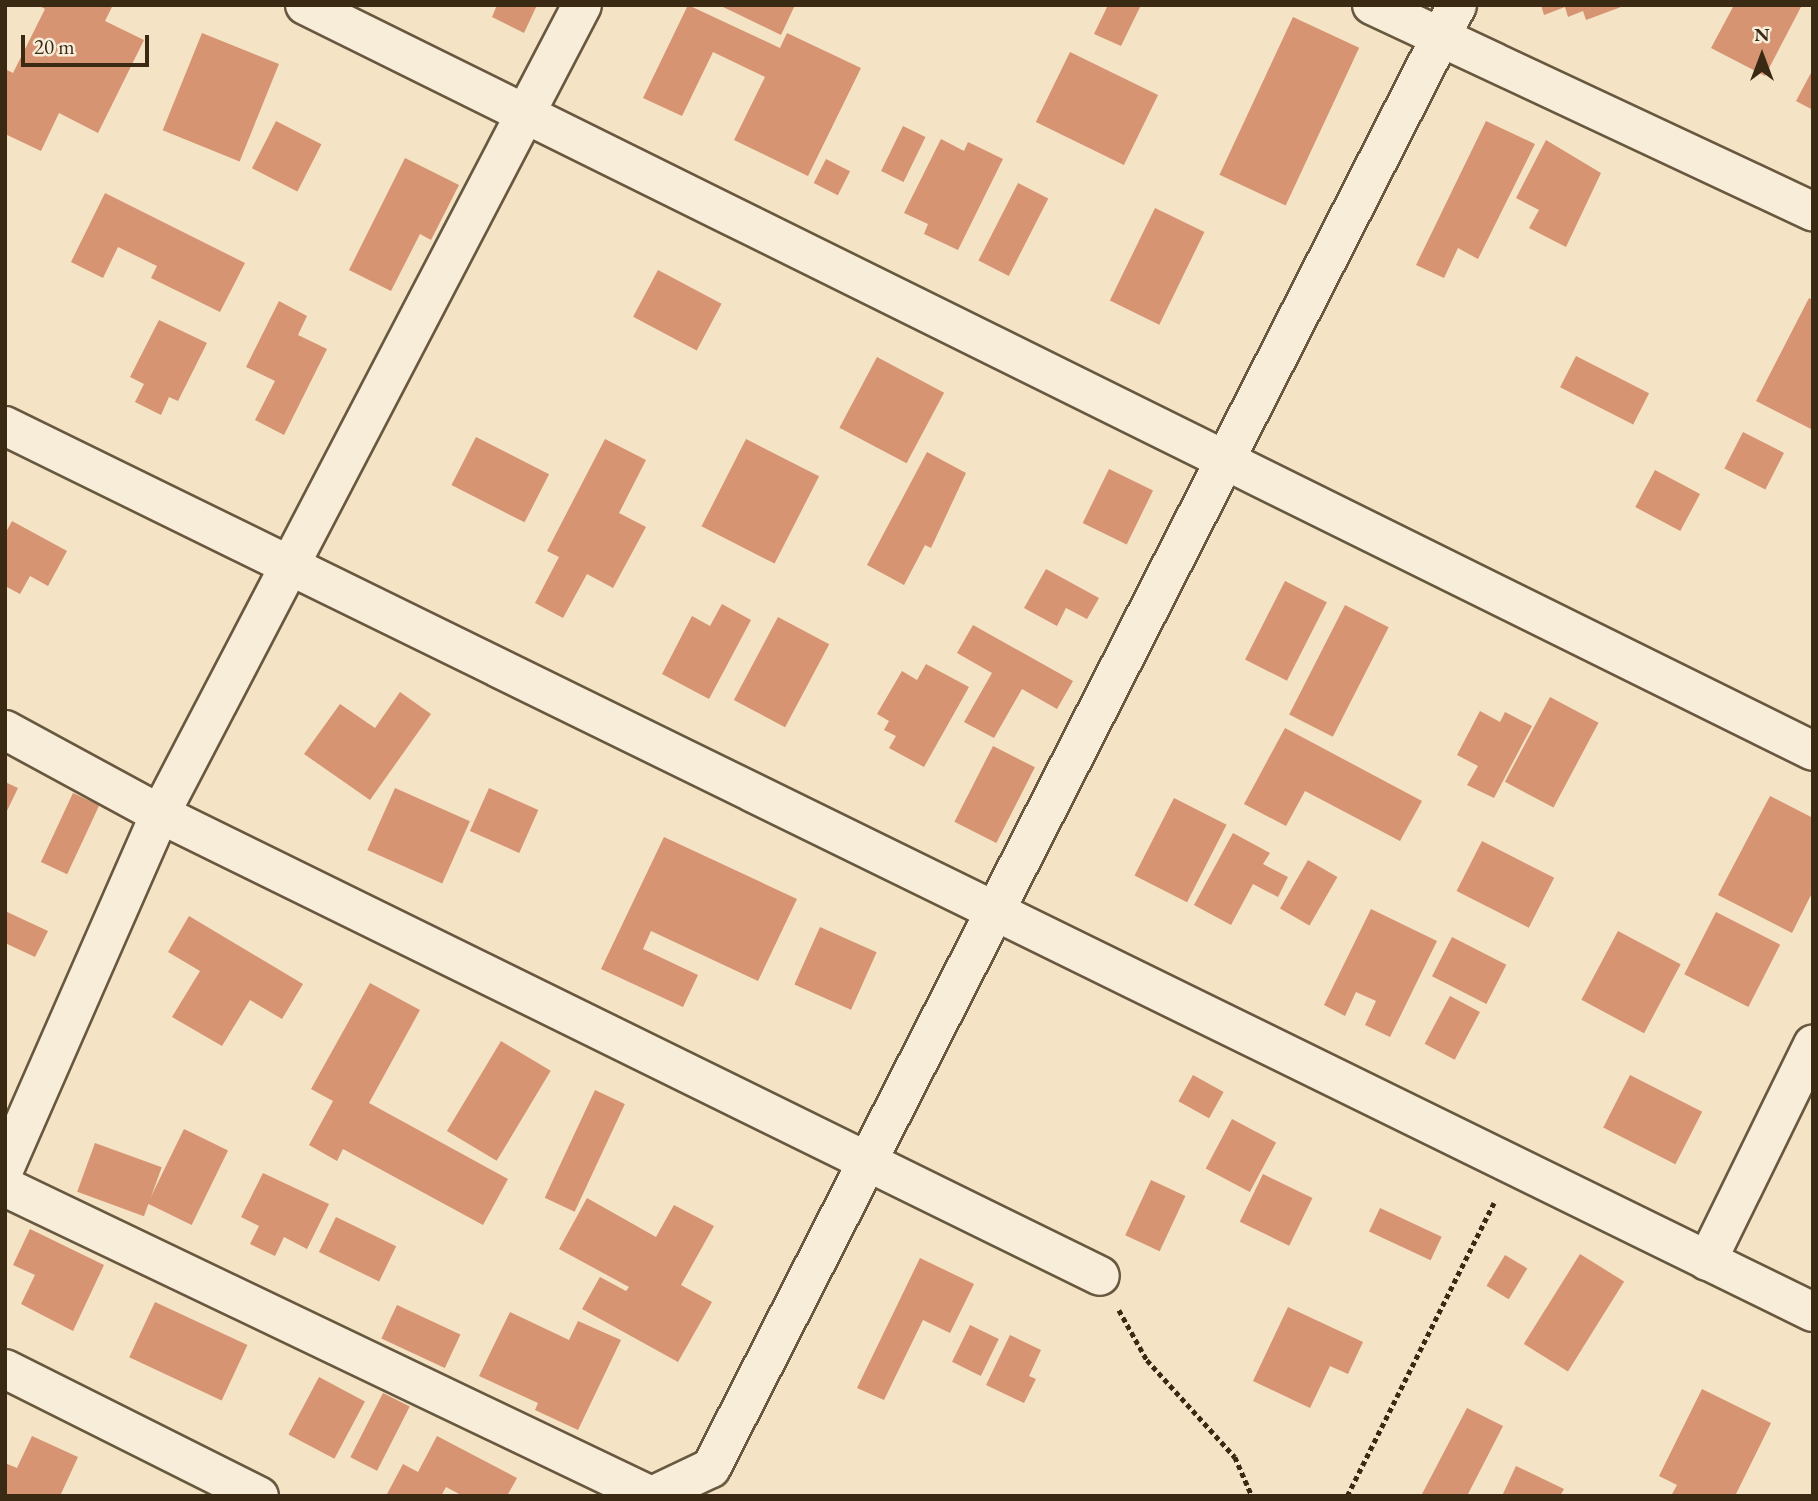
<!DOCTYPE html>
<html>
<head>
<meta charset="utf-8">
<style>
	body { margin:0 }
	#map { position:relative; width:1818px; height:1501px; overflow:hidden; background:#f4e3c4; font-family:"EB Garamond",serif }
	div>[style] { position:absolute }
	.building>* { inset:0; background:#d69473; transform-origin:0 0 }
	.path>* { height:4.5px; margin-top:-2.25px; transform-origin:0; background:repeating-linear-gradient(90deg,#3a2913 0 5px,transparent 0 8.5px) }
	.roads { filter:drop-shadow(2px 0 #68583f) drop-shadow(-2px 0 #68583f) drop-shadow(0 2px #68583f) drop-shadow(0 -2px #68583f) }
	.minor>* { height:38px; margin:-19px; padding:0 19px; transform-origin:19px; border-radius:19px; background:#f8edd9 }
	span { translate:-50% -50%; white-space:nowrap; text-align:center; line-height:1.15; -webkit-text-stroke:6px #f8edd9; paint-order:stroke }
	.frame { position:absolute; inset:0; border:7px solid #3a2913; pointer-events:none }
	.north { position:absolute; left:1727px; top:21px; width:70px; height:70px; -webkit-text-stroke:5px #f8edd9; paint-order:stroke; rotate:0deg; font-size:19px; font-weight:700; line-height:28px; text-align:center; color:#3a2913 }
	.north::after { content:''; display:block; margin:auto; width:24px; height:32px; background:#3a2913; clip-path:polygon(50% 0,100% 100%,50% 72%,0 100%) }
	.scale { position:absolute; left:21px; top:35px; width:128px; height:32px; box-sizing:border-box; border:4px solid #3a2913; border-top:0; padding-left:9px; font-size:21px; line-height:24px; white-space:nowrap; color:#3a2913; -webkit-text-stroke:5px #f8edd9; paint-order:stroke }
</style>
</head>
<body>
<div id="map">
	<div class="building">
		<div style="clip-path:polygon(38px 5px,113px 5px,105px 21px,144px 40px,98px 133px,59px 113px,41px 151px,5px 134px,5px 69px,13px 73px,45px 9px)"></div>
		<div style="clip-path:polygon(497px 5px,537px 5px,524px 33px,492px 17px)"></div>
		<div style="clip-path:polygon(688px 5px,780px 48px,787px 33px,861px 68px,808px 176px,734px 140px,765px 77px,713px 52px,682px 116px,643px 98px)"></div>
		<div style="clip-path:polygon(719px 5px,795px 5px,781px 35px)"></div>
		<div style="clip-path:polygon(1108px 5px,1141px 5px,1121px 46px,1094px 34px)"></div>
		<div style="clip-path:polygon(1541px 5px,1621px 5px,1621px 7px,1586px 20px,1583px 11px,1568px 17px,1565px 7px,1544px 15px)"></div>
		<div style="clip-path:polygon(1734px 5px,1802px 5px,1765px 76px,1711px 48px)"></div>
		<div style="left:1293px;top:17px;width:73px;height:174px;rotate:25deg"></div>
		<div style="left:202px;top:33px;width:83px;height:105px;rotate:22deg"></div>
		<div style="left:1070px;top:52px;width:98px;height:78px;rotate:26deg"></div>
		<div style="clip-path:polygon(1813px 69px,1813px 110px,1796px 101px)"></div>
		<div style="left:276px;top:121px;width:51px;height:53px;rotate:27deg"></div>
		<div style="clip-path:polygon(1486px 121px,1535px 144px,1478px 259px,1458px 248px,1444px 278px,1416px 265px)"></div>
		<div style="left:903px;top:126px;width:25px;height:50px;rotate:26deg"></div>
		<div style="clip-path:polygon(941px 139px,964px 151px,968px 142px,1003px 159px,958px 250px,924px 234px,928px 224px,904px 213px)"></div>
		<div style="clip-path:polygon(1546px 140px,1601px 173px,1566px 247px,1529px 228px,1539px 210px,1516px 198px)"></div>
		<div style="clip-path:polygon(405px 158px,459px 185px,431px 240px,420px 234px,391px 291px,349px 270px)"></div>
		<div style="left:826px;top:159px;width:27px;height:27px;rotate:27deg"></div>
		<div style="left:1018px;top:183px;width:34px;height:87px;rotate:27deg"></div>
		<div style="clip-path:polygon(105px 193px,245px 263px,220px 312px,151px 278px,157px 266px,118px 247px,103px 278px,71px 262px)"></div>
		<div style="left:1155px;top:208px;width:55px;height:103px;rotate:26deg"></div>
		<div style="left:658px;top:270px;width:72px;height:53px;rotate:28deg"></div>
		<div style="clip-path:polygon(1809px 298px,1813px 300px,1813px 430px,1756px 401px)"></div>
		<div style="clip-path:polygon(279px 301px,307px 316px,298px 335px,327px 349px,284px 435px,255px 420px,275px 381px,246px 367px)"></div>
		<div style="clip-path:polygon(159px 320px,207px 343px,178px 401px,169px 397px,161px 415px,135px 402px,144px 384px,130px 377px)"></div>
		<div style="left:1576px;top:356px;width:82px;height:35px;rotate:27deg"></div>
		<div style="left:877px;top:357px;width:76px;height:80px;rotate:28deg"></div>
		<div style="left:1743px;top:432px;width:46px;height:41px;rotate:27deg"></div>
		<div style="left:476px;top:437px;width:82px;height:54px;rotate:27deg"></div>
		<div style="clip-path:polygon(605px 439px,646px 460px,619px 513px,646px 527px,613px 588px,587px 574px,563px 618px,535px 603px,559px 557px,547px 551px)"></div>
		<div style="left:746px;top:439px;width:82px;height:98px;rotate:27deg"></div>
		<div style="clip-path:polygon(927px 452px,966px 473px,931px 548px,925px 545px,904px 585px,867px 565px)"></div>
		<div style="left:1109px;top:469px;width:49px;height:60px;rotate:26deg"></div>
		<div style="left:1655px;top:470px;width:51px;height:42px;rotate:28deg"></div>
		<div style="clip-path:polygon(12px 521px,67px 551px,48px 586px,30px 576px,20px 594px,5px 586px,5px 534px)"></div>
		<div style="clip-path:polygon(1046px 569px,1099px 598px,1087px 619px,1066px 608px,1057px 626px,1024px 608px)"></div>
		<div style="left:1285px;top:581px;width:47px;height:88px;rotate:27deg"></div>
		<div style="clip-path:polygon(722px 604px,751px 620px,709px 699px,662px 674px,692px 616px,710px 626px)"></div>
		<div style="left:1345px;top:605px;width:49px;height:123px;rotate:27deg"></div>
		<div style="left:778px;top:617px;width:58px;height:94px;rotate:28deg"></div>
		<div style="clip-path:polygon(973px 625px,1073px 681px,1057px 709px,1022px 689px,994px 738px,964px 722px,992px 673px,957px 653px)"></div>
		<div style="clip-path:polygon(926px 664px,969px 687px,924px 767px,889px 748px,896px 736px,884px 730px,889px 721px,877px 714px,902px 671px,917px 680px)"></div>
		<div style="clip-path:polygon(400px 692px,431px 714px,370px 800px,304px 754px,340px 704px,375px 728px)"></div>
		<div style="left:1550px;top:697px;width:55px;height:96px;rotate:28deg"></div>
		<div style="clip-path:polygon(1480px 711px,1500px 722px,1505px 712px,1532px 726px,1494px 798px,1467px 785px,1478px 766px,1457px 755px)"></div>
		<div style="clip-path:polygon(1285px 728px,1422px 801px,1400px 841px,1305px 791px,1286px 826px,1244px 804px)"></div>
		<div style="left:993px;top:746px;width:47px;height:85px;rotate:27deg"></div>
		<div style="clip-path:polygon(5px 782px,18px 788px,5px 815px)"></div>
		<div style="left:395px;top:788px;width:82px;height:68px;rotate:24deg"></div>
		<div style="left:489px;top:788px;width:54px;height:47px;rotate:24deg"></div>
		<div style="left:73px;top:793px;width:29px;height:76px;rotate:25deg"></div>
		<div style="clip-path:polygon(1770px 796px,1813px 818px,1813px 891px,1792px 933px,1718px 895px)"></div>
		<div style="left:1174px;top:798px;width:59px;height:87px;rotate:27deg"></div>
		<div style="clip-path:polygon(1233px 833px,1270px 853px,1263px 864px,1288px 877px,1278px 897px,1253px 884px,1231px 925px,1194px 905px)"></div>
		<div style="clip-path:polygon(664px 837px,797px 899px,758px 981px,651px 931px,643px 949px,698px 975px,683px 1007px,601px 969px)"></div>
		<div style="left:1482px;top:841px;width:81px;height:56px;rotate:27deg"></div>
		<div style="left:1308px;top:860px;width:34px;height:56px;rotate:30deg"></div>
		<div style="clip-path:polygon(1371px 909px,1437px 941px,1390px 1037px,1365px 1025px,1376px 1001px,1356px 992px,1345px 1016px,1324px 1005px)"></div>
		<div style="clip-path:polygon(5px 911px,48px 931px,35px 957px,5px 943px)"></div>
		<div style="left:1716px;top:912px;width:72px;height:70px;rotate:27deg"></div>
		<div style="clip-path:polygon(189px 916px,303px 984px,282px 1019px,250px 1000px,222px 1046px,172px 1017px,200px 971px,168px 952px)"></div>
		<div style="left:820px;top:927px;width:62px;height:63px;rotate:24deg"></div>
		<div style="left:1618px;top:931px;width:71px;height:78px;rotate:28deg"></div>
		<div style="left:1452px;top:937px;width:61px;height:44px;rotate:27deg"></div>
		<div style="clip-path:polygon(370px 983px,420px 1010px,369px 1103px,508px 1179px,483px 1225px,343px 1149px,337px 1161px,309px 1145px,333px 1101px,311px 1089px)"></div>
		<div style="left:1450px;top:996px;width:34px;height:54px;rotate:28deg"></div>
		<div style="left:501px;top:1041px;width:58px;height:105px;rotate:31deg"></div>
		<div style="left:1193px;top:1075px;width:35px;height:30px;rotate:29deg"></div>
		<div style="left:1630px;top:1075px;width:81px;height:59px;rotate:27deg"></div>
		<div style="left:595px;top:1090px;width:33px;height:119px;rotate:25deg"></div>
		<div style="left:1232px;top:1119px;width:50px;height:56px;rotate:28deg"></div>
		<div style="left:184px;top:1129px;width:49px;height:83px;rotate:26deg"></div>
		<div style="left:95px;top:1143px;width:71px;height:52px;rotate:20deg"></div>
		<div style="clip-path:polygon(263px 1173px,329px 1204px,307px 1249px,284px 1237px,275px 1256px,250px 1244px,259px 1226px,241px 1217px)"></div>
		<div style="left:1263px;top:1174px;width:55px;height:53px;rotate:26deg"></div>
		<div style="left:1151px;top:1180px;width:38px;height:61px;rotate:25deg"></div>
		<div style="clip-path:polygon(587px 1198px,656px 1237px,674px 1205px,714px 1226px,681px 1285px,712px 1302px,678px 1362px,582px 1309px,600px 1277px,626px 1291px,629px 1287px,559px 1249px)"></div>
		<div style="left:1380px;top:1208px;width:68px;height:26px;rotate:25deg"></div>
		<div style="left:336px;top:1217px;width:67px;height:39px;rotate:26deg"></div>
		<div style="clip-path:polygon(30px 1229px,104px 1265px,73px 1331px,21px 1304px,35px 1275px,13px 1265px)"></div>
		<div style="left:1580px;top:1254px;width:52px;height:106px;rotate:32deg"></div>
		<div style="left:1505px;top:1255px;width:26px;height:36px;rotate:31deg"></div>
		<div style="clip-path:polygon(920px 1258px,974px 1284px,950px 1333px,923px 1320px,884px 1400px,857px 1388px)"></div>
		<div style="left:155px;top:1302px;width:102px;height:61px;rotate:25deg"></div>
		<div style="left:397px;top:1305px;width:70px;height:37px;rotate:25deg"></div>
		<div style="clip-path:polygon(1288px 1307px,1363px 1342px,1348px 1374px,1330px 1366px,1310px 1408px,1253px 1381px)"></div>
		<div style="clip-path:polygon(510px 1312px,569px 1340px,578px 1321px,621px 1340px,578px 1430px,535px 1410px,538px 1403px,479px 1376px)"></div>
		<div style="left:970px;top:1325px;width:32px;height:41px;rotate:26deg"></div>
		<div style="clip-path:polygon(1010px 1335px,1041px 1350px,1029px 1376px,1036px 1379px,1024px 1403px,986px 1385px)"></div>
		<div style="left:319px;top:1377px;width:52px;height:65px;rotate:28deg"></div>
		<div style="clip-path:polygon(1702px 1389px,1771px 1423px,1735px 1496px,1671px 1496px,1677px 1485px,1659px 1476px)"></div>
		<div style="left:383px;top:1393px;width:30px;height:72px;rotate:27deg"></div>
		<div style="clip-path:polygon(1467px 1408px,1503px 1426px,1467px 1496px,1421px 1496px)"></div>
		<div style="clip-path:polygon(32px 1436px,78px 1457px,60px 1496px,5px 1496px,5px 1463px,17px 1468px)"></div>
		<div style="clip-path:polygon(437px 1436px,517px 1478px,507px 1496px,463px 1496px,446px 1487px,441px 1496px,386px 1496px,403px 1464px,418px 1472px)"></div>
		<div style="clip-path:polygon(1516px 1466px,1564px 1489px,1560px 1496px,1502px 1496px)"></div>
	</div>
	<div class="path">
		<div style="left:1119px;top:1310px;width:57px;rotate:60.8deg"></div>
		<div style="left:1147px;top:1360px;width:131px;rotate:47.8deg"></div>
		<div style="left:1235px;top:1457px;width:43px;rotate:66.4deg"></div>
		<div style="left:1347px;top:1496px;width:328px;rotate:-63.4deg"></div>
	</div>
	<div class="roads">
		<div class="minor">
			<div style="left:305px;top:5px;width:1682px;rotate:26.32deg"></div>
			<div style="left:1372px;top:5px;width:487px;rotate:25.1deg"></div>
			<div style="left:5px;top:426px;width:2013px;rotate:26.11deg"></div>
			<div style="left:5px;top:730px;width:176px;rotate:28.5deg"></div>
			<div style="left:160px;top:814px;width:1047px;rotate:26.17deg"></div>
			<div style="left:5px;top:1167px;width:386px;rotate:-66.3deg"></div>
			<div style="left:160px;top:814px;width:912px;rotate:-62.45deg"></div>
			<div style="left:5px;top:1187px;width:716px;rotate:25.56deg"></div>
			<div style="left:1707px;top:1261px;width:241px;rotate:-63.9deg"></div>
			<div style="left:5px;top:1369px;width:284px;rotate:26.6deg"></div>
			<div style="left:652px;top:1496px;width:65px;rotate:-25.4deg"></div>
			<div style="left:711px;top:1468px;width:1642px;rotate:-62.98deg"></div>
		</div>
	</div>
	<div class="frame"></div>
	<div class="north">N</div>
	<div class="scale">20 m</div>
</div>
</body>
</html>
